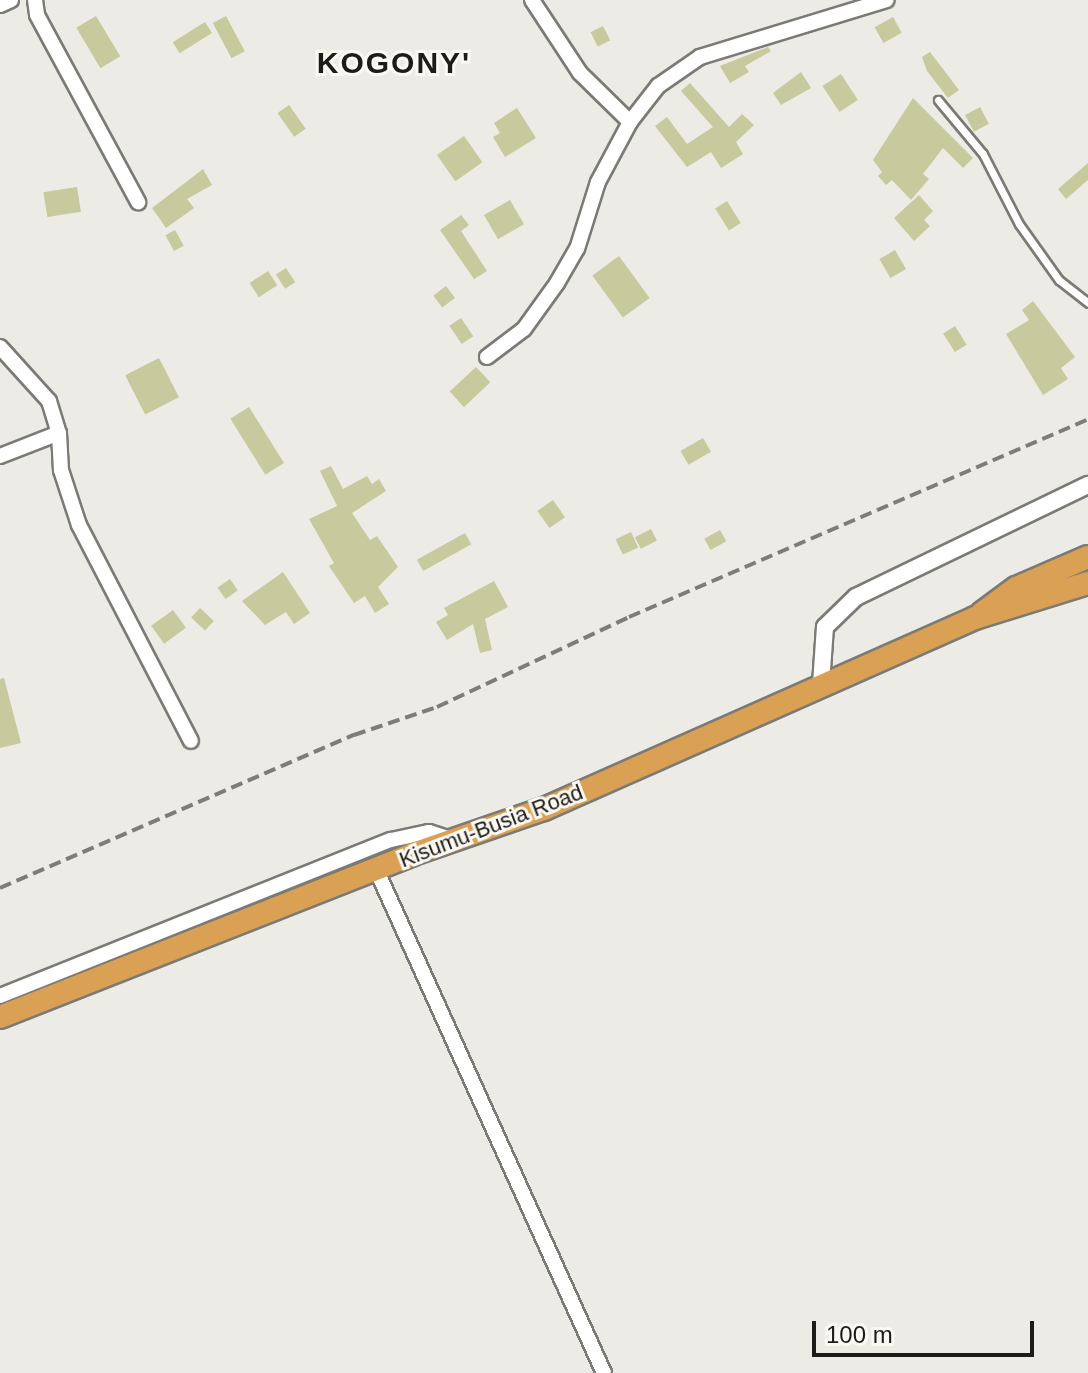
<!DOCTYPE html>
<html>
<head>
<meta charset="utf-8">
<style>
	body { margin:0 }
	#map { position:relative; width:1088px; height:1373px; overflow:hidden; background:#edebe5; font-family:Arial,sans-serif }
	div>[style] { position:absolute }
	.building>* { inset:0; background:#c6ca9c; transform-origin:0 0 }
	.roads { filter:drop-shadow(2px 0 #7c7a75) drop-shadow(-2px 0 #7c7a75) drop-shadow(0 2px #7c7a75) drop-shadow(0 -2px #7c7a75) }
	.service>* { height:7px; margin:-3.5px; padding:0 3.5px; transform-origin:3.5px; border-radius:3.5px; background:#fff }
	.minor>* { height:14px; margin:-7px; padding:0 7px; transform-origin:7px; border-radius:7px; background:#fff }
	.tertiary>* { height:16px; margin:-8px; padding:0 8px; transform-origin:8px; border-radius:8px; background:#fff }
	.trunk>* { height:22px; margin:-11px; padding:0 11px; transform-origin:11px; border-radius:11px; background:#daa054 }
	.rail>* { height:4px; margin-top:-2px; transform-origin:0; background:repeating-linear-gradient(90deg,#7d7c78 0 12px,transparent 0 18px) }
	span { translate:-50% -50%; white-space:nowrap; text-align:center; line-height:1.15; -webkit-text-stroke:6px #fbf9f2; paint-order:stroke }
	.street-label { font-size:22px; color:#1d1c1a }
	.district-label { font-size:30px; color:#1d1c1a; font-weight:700; letter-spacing:2px }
	.scale { position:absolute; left:812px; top:1321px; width:222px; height:36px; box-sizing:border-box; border:4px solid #1d1c1a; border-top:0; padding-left:10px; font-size:24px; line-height:28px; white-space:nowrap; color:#1d1c1a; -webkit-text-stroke:6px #fbf9f2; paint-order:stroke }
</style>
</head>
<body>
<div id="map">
	<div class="building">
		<div style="left:96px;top:16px;width:47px;height:23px;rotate:59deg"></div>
		<div style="left:226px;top:16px;width:40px;height:15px;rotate:62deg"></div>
		<div style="left:893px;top:17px;width:18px;height:21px;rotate:61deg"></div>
		<div style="left:205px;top:22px;width:13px;height:38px;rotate:58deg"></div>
		<div style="left:603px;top:26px;width:16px;height:14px;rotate:63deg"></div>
		<div style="clip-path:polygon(768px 47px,771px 51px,745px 66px,749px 72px,730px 83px,720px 66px)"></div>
		<div style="clip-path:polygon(930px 52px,959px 90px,948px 98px,927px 71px,922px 57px)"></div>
		<div style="clip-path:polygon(801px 72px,811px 88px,781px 105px,773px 93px)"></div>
		<div style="left:841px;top:74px;width:31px;height:22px;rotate:57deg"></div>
		<div style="clip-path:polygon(690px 83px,729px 127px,742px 114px,754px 125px,736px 142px,743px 154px,721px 168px,711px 152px,687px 167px,655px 126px,667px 117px,687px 144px,713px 127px,681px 91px)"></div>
		<div style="clip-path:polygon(913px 98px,973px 158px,963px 168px,943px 148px,923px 174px,929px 179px,911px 200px,892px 180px,886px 185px,878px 176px,882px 172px,873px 160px)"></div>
		<div style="left:289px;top:105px;width:29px;height:14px;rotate:55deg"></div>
		<div style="left:980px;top:107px;width:19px;height:17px;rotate:62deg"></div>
		<div style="clip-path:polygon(517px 108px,536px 138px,505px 157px,493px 137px,500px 133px,494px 123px)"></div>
		<div style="left:464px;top:136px;width:32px;height:33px;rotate:55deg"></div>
		<div style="clip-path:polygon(1088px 163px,1088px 180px,1066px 199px,1058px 189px)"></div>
		<div style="clip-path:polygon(203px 169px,212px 185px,187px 199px,194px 208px,166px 228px,152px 208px)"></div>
		<div style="left:77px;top:187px;width:25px;height:34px;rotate:81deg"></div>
		<div style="clip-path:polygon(919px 195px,933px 211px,924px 220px,930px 226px,914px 241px,894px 218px)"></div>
		<div style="left:510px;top:200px;width:28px;height:30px;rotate:60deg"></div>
		<div style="left:727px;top:201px;width:26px;height:14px;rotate:58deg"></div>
		<div style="clip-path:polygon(461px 215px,469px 225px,461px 231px,487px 271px,474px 279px,440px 230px)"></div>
		<div style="left:175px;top:230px;width:18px;height:11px;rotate:61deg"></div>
		<div style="left:895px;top:250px;width:22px;height:18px;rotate:60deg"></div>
		<div style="left:619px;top:256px;width:52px;height:33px;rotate:54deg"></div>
		<div style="left:286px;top:268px;width:17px;height:12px;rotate:57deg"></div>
		<div style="left:268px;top:271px;width:17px;height:22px;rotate:57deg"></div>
		<div style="left:446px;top:286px;width:15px;height:16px;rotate:53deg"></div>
		<div style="clip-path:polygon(1033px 301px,1075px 357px,1061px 368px,1068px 379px,1043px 395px,1006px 334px,1029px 320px,1022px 310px)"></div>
		<div style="left:461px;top:318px;width:22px;height:14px;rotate:56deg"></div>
		<div style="left:955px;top:326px;width:22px;height:14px;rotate:58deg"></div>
		<div style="left:159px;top:358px;width:44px;height:38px;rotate:63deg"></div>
		<div style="left:476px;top:367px;width:21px;height:36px;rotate:47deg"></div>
		<div style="left:249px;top:407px;width:66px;height:22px;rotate:58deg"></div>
		<div style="left:703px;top:438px;width:16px;height:26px;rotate:60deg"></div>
		<div style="clip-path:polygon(331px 466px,343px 489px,367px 476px,372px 484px,379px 479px,386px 491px,352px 513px,370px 540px,377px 536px,398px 567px,378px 587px,389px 604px,375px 613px,365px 596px,354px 603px,329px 566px,334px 563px,309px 519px,337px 506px,320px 471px)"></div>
		<div style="left:553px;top:500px;width:21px;height:19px;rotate:55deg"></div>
		<div style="left:651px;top:529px;width:13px;height:18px;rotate:63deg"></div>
		<div style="left:720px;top:530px;width:13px;height:18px;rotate:61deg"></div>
		<div style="left:631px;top:532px;width:17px;height:17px;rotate:65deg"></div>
		<div style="left:465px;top:533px;width:13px;height:55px;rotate:61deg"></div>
		<div style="clip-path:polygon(283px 572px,310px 613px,294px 624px,286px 612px,265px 625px,242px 601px)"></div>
		<div style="left:230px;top:579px;width:14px;height:15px;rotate:56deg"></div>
		<div style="clip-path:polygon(494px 581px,508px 607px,485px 619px,492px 650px,480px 653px,473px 624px,447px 640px,436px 622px,448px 615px,444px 608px)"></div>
		<div style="left:200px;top:608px;width:19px;height:13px;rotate:43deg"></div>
		<div style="left:173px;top:610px;width:22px;height:27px;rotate:54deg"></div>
		<div style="clip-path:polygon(4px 678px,21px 743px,0 748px,0 679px)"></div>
	</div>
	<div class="roads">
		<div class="service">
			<div style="left:938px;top:100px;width:70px;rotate:50.2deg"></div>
			<div style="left:983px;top:154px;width:79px;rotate:62.8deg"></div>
			<div style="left:1019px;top:224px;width:69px;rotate:54.5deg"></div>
			<div style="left:1059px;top:280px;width:37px;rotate:38deg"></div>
		</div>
		<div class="minor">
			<div style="left:35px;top:0;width:15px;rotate:82deg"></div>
			<div style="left:37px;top:15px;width:213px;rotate:61.6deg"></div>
			<div style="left:532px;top:0;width:87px;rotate:56.7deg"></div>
			<div style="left:580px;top:73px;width:70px;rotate:44.4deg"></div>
			<div style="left:0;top:5px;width:12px;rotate:-24deg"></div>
			<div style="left:0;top:347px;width:73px;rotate:47.8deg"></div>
			<div style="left:49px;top:401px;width:34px;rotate:73deg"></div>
			<div style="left:59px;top:433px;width:37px;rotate:87deg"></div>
			<div style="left:61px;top:470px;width:58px;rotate:71.9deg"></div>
			<div style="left:79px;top:525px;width:243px;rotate:62.6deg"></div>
			<div style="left:487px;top:357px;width:46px;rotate:-37.1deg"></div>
			<div style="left:524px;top:329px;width:57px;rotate:-54.3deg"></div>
			<div style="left:557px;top:283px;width:39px;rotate:-60deg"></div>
			<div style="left:577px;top:249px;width:70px;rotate:-72.6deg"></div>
			<div style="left:598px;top:182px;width:68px;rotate:-61.9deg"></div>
			<div style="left:630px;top:122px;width:46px;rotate:-52.1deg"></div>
			<div style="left:658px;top:86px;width:51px;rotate:-34.6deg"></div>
			<div style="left:700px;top:57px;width:195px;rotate:-17deg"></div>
			<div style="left:0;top:456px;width:63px;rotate:-21.3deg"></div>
			<div style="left:376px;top:869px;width:553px;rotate:65.66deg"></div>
			<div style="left:0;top:996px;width:421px;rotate:-21.8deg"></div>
			<div style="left:391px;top:840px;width:39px;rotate:-12deg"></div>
			<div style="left:429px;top:832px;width:25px;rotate:18deg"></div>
		</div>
		<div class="tertiary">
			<div style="left:821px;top:684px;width:57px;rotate:-86deg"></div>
			<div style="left:825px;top:627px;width:43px;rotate:-44.1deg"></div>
			<div style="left:856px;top:597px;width:258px;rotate:-25.8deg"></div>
		</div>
		<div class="trunk">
			<div style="left:982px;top:613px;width:42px;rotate:-36.3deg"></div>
			<div style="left:1016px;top:588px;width:78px;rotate:-23.3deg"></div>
			<div style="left:0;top:1017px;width:444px;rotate:-21.5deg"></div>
			<div style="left:413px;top:854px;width:139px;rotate:-19deg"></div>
			<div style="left:544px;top:809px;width:471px;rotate:-23.9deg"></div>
			<div style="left:975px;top:618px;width:118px;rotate:-17.2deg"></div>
		</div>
	</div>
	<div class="rail">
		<div style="left:0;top:888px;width:386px;rotate:-23.4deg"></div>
		<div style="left:354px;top:735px;width:88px;rotate:-18.6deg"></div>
		<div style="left:437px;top:707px;width:212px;rotate:-25.1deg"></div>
		<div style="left:629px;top:617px;width:500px;rotate:-23.3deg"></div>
	</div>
	<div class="street-label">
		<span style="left:491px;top:826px;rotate:-21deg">Kisumu-Busia Road</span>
	</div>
	<div class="district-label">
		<span style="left:394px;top:63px">KOGONY'</span>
	</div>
	<div class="scale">100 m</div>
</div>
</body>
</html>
